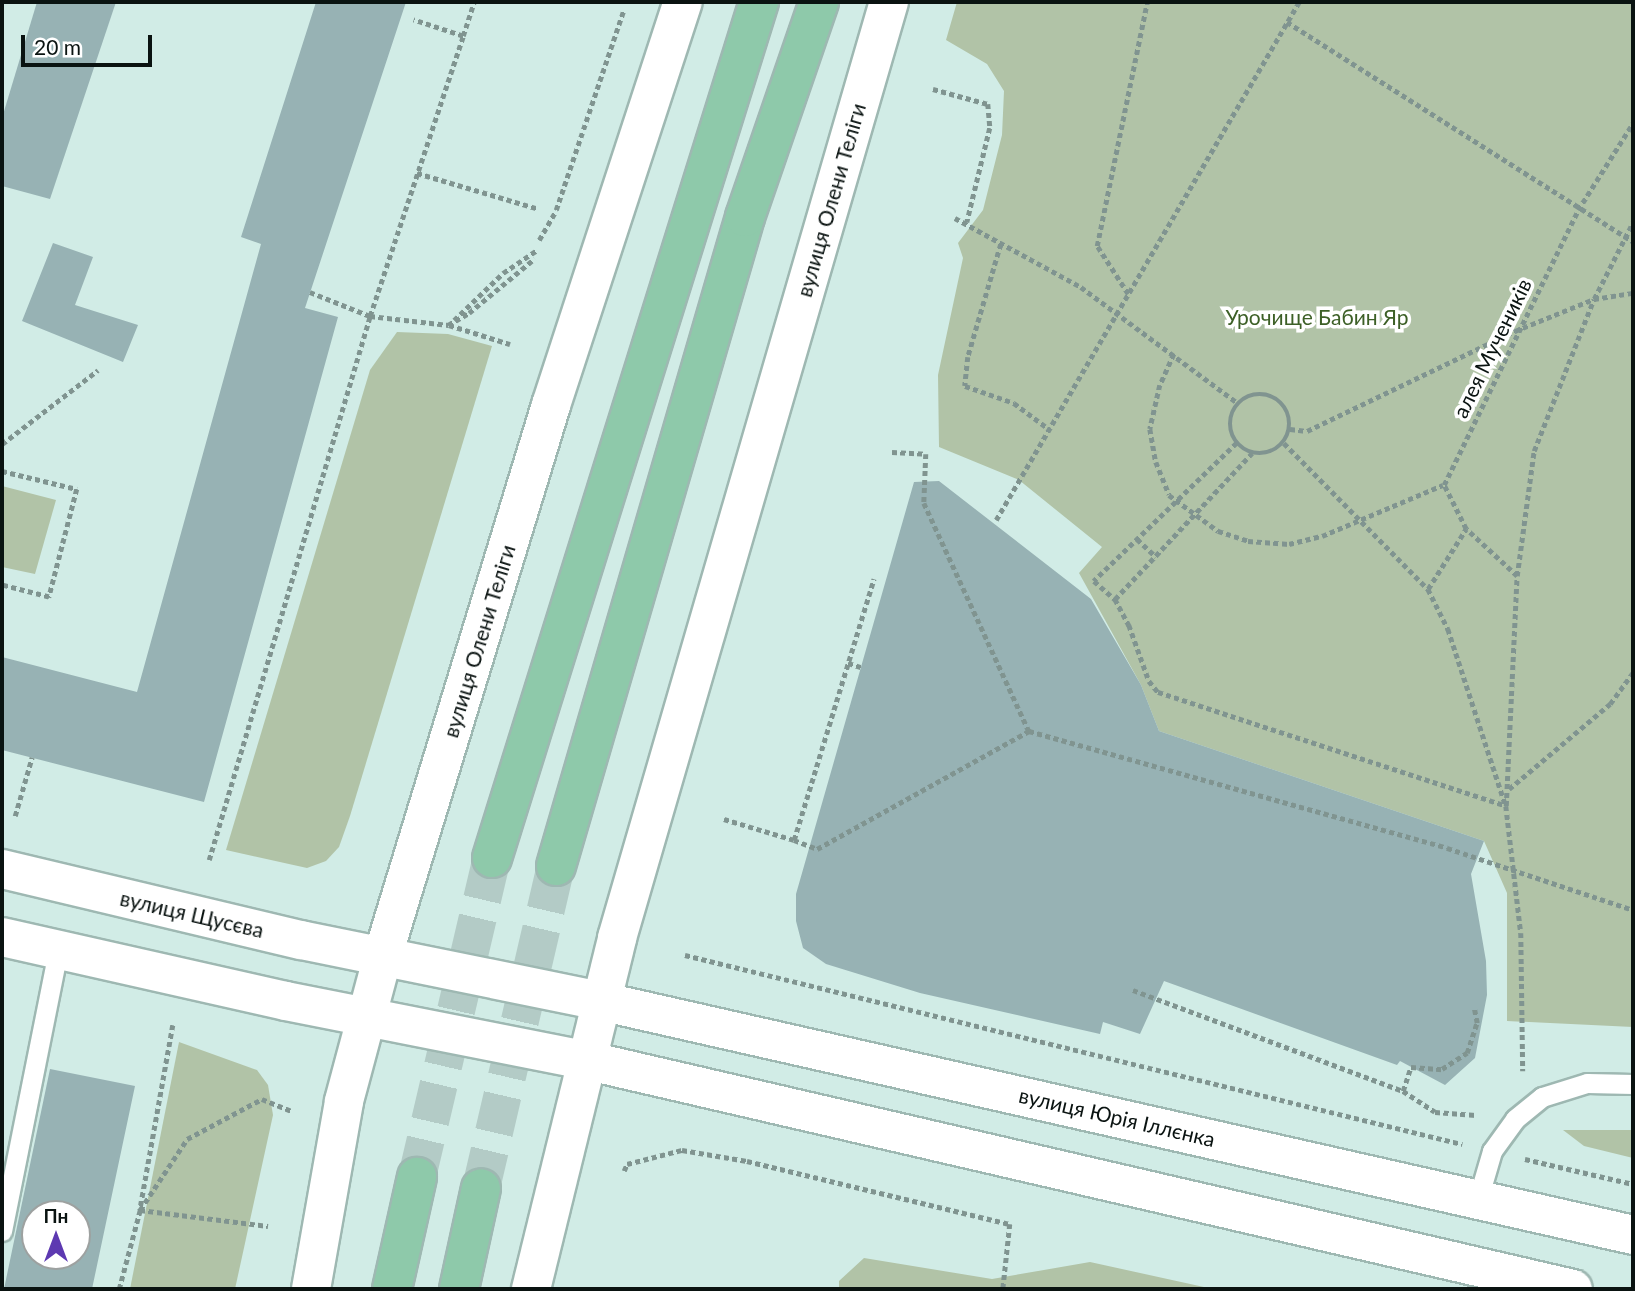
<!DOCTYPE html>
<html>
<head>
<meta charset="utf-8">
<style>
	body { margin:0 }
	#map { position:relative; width:1635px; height:1291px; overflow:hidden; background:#d1ece6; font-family:Lato,sans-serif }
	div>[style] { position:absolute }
	.green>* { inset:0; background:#b1c3a7 }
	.building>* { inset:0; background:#97b2b4 }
	.primary-tunnel>* { height:38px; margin-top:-19px; transform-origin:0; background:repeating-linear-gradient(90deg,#b3cbc6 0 38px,transparent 0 57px) }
	.path>* { height:4.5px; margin-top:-2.25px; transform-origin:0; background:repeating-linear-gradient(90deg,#809490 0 5px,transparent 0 8.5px) }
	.path>.ring { margin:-2.25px; padding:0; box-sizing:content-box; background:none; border:4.5px solid #809490; border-radius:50% }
	.roads { filter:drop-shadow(2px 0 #9eb8b2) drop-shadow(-2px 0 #9eb8b2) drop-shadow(0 2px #9eb8b2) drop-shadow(0 -2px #9eb8b2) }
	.service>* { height:19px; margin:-9.5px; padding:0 9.5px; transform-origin:9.5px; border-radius:9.5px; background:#fff }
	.secondary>* { height:38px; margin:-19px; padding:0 19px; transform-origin:19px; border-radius:19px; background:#fff }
	.primary>* { height:38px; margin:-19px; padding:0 19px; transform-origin:19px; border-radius:19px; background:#8ec9aa }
	.path-bridge>* { height:4.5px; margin-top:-2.25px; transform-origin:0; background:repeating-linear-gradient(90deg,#809490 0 5px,transparent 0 8.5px) }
	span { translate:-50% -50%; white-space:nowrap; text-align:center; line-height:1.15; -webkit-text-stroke:7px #fff; paint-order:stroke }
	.street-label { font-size:21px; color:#0a1311 }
	.park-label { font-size:21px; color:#3d6027 }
	.frame { position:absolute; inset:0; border:4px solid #0a1311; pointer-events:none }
	.north { position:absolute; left:21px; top:1200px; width:70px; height:70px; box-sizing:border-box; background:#fff; border:2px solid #9da1a0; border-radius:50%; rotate:0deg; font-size:19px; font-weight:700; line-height:28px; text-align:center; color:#0a1311 }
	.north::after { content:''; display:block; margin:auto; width:24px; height:32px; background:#5d39b1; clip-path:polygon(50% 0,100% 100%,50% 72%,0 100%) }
	.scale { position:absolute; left:21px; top:35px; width:131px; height:32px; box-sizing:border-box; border:4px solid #0a1311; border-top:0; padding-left:9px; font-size:21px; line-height:24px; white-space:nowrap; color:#0a1311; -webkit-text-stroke:5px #fff; paint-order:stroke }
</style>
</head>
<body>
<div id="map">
	<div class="green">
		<div style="clip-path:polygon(957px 2px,1633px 2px,1633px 1027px,1507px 1021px,1507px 893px,1484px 841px,1159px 731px,1141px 685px,1079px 573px,1102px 547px,1019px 480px,939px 447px,938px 375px,963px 258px,958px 243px,983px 210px,1002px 135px,1004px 91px,987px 64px,946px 40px)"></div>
		<div style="clip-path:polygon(397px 332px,448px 334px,492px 346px,350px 816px,339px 847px,326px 861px,307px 868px,226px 850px,370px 370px)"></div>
		<div style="clip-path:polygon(2px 486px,56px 500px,35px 574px,2px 567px)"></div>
		<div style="clip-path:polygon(179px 1042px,257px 1070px,268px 1085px,273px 1115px,235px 1289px,130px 1289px)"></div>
		<div style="clip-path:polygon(1563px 1130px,1633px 1130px,1633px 1158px,1584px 1146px)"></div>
		<div style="clip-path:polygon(864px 1258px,992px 1279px,1090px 1262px,1213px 1289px,839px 1289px,839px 1281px)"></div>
	</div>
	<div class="building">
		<div style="clip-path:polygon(37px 2px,116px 2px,50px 199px,2px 186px,2px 118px)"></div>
		<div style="clip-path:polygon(316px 2px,406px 2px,305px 308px,338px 317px,204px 802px,2px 750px,2px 657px,137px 692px,261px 244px,241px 237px)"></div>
		<div style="clip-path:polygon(53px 243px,93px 257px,75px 305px,138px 325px,123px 362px,22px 321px)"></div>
		<div style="clip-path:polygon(939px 481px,1091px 599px,1141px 685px,1159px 731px,1484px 841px,1471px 874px,1486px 961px,1487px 995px,1475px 1058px,1445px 1085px,1400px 1061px,1397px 1065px,1164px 981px,1140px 1034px,1103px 1022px,1100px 1034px,920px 993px,826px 964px,803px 948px,796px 921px,796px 894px,914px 482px)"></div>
		<div style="clip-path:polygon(evenodd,50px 1069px,135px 1086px,92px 1289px,4px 1289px,50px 1069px,35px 1214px,77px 1214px,77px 1256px,35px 1256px,35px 1214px)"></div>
	</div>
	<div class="primary-tunnel">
		<div style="left:417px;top:1177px;width:328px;rotate:-76.8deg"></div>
		<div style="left:481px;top:1188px;width:331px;rotate:-76.9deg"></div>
	</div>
	<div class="path">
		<div style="left:1287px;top:22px;width:410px;rotate:32.4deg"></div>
		<div style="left:463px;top:36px;width:36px;rotate:-72deg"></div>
		<div style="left:933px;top:89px;width:57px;rotate:15.3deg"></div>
		<div style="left:988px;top:104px;width:24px;rotate:85deg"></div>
		<div style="left:990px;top:128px;width:97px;rotate:103.7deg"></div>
		<div style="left:417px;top:173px;width:127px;rotate:16.4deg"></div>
		<div style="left:955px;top:218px;width:144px;rotate:28.7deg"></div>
		<div style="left:1081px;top:287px;width:195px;rotate:36.5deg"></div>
		<div style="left:539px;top:240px;width:34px;rotate:-60deg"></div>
		<div style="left:556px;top:210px;width:212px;rotate:-71.3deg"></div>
		<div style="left:1001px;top:244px;width:118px;rotate:106.3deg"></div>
		<div style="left:968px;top:357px;width:29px;rotate:96deg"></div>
		<div style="left:965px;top:386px;width:52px;rotate:19.1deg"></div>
		<div style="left:1014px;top:403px;width:44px;rotate:36.6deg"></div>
		<div style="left:310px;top:292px;width:65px;rotate:21.8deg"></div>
		<div style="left:370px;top:316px;width:79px;rotate:6.6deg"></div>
		<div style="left:448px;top:325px;width:24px;rotate:-30deg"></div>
		<div style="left:469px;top:313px;width:85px;rotate:-39.7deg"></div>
		<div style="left:1128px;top:294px;width:57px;rotate:-122.9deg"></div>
		<div style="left:1097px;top:246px;width:249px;rotate:-78.4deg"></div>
		<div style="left:454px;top:320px;width:68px;rotate:-43.8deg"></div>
		<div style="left:503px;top:273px;width:40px;rotate:-34deg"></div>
		<div style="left:449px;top:325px;width:64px;rotate:17.3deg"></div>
		<div style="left:1174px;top:354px;width:34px;rotate:114deg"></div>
		<div style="left:1160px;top:385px;width:45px;rotate:102.8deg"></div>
		<div style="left:1150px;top:429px;width:34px;rotate:80deg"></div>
		<div style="left:1156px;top:462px;width:35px;rotate:68deg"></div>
		<div style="left:1169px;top:495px;width:61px;rotate:36.3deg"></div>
		<div style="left:1218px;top:531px;width:32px;rotate:18deg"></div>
		<div style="left:1248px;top:541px;width:41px;rotate:4.2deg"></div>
		<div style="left:1289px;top:544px;width:34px;rotate:-14deg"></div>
		<div style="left:1322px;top:536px;width:131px;rotate:-22.9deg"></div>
		<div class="ring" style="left:1230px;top:394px;width:55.5px;height:55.5px"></div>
		<div style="left:1290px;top:429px;width:17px;rotate:7deg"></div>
		<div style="left:1307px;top:431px;width:231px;rotate:-25.7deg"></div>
		<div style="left:1515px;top:331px;width:85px;rotate:-22.1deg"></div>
		<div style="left:1594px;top:299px;width:39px;rotate:-9deg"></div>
		<div style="left:1237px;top:443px;width:199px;rotate:136deg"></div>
		<div style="left:1094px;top:581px;width:28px;rotate:41deg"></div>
		<div style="left:1115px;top:599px;width:30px;rotate:62deg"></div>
		<div style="left:1129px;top:625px;width:59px;rotate:70.3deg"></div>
		<div style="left:1149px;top:681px;width:14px;rotate:51deg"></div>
		<div style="left:1158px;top:692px;width:366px;rotate:18.1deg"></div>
		<div style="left:1506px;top:806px;width:230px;rotate:-87.3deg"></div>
		<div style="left:1517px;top:576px;width:69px;rotate:-137.3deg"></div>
		<div style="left:1284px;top:443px;width:205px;rotate:45.4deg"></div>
		<div style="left:1428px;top:589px;width:45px;rotate:63.4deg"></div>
		<div style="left:1448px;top:629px;width:186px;rotate:71.9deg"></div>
		<div style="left:1506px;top:806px;width:128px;rotate:83.3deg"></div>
		<div style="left:1521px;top:933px;width:138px;rotate:89.2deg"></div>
		<div style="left:2px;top:444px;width:121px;rotate:-37.6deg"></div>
		<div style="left:892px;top:452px;width:34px;rotate:3deg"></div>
		<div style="left:926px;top:454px;width:49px;rotate:92.3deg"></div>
		<div style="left:924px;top:503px;width:251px;rotate:65.3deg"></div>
		<div style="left:2px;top:471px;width:77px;rotate:13.5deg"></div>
		<div style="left:77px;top:489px;width:112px;rotate:104.5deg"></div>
		<div style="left:49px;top:597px;width:49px;rotate:-165.7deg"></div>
		<div style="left:996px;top:520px;width:600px;rotate:-59.67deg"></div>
		<div style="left:1137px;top:539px;width:26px;rotate:43deg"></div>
		<div style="left:1517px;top:576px;width:126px;rotate:-82.3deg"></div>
		<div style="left:1534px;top:451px;width:163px;rotate:-68.5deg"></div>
		<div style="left:1594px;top:299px;width:86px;rotate:-63.1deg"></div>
		<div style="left:1428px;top:589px;width:71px;rotate:-57.7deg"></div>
		<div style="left:1466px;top:529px;width:49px;rotate:-116.6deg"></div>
		<div style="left:1444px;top:485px;width:306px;rotate:-64deg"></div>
		<div style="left:1578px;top:210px;width:103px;rotate:-57.7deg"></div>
		<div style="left:1115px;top:599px;width:200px;rotate:-46.8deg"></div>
		<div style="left:848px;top:663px;width:16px;rotate:18deg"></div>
		<div style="left:1509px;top:789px;width:132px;rotate:-40.1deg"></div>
		<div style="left:1610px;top:704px;width:39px;rotate:-54deg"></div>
		<div style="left:15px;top:816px;width:61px;rotate:-73.9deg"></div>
		<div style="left:724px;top:819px;width:73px;rotate:16.7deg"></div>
		<div style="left:794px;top:840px;width:273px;rotate:-73deg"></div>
		<div style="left:794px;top:840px;width:25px;rotate:21deg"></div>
		<div style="left:817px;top:849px;width:243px;rotate:-29.1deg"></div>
		<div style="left:1029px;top:731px;width:434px;rotate:15.6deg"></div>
		<div style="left:209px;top:860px;width:567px;rotate:-73.51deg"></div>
		<div style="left:370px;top:316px;width:295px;rotate:-71.6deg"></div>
		<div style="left:463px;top:36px;width:52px;rotate:-161.9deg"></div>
		<div style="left:685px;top:955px;width:800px;rotate:13.67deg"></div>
		<div style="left:1133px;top:990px;width:288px;rotate:20.5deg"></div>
		<div style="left:1403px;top:1091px;width:38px;rotate:33deg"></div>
		<div style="left:1435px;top:1112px;width:41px;rotate:4.2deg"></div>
		<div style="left:173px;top:1025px;width:188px;rotate:100.1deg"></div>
		<div style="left:140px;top:1210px;width:129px;rotate:7.1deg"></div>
		<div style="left:1403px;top:1091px;width:25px;rotate:-72deg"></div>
		<div style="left:1411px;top:1067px;width:31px;rotate:4deg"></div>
		<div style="left:1442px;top:1069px;width:30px;rotate:-33deg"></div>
		<div style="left:1467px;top:1053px;width:32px;rotate:-72deg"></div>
		<div style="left:1477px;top:1023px;width:15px;rotate:-101deg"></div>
		<div style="left:1525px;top:1159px;width:111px;rotate:13deg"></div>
		<div style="left:624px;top:1171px;width:8px;rotate:-67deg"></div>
		<div style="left:627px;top:1164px;width:57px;rotate:-14.3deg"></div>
		<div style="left:682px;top:1150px;width:66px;rotate:9.6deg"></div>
		<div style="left:747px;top:1161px;width:270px;rotate:13.5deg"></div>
		<div style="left:1010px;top:1224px;width:65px;rotate:96.1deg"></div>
		<div style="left:119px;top:1289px;width:82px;rotate:-75.1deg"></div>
		<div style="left:140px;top:1210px;width:85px;rotate:-56.5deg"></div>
		<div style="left:187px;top:1139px;width:85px;rotate:-28.1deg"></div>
		<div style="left:262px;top:1099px;width:31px;rotate:22deg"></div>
	</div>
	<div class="roads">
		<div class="service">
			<div style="left:1478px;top:1199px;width:50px;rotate:-73.7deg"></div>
			<div style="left:1492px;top:1151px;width:39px;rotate:-54deg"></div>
			<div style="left:1515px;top:1119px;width:35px;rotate:-39deg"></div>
			<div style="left:1542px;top:1097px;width:47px;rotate:-17.3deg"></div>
			<div style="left:1587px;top:1083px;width:46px;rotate:1.2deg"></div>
			<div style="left:2px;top:1231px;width:287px;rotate:-78.7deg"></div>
		</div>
		<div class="secondary">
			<div style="left:2px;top:869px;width:307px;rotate:13.4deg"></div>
			<div style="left:301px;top:940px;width:305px;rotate:11.5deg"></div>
			<div style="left:600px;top:1001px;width:1059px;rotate:12.76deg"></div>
			<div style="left:2px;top:937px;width:291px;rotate:12.7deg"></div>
			<div style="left:286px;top:1001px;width:305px;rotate:11.2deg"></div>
			<div style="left:585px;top:1060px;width:1014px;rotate:13.05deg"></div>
			<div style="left:311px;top:1289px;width:191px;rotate:-80deg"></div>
			<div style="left:344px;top:1101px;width:151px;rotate:-75deg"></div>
			<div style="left:383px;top:955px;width:575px;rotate:-73.01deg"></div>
			<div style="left:551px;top:405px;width:424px;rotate:-71.9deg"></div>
			<div style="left:531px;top:1289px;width:361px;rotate:-76.2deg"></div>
			<div style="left:617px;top:938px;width:975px;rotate:-73.8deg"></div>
		</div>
		<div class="primary">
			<div style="left:492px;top:858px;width:897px;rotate:-72.68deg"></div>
			<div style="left:556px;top:866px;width:676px;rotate:-73.76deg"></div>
			<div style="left:745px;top:217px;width:227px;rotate:-71deg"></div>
			<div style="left:392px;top:1289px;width:115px;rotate:-77.4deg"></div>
			<div style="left:459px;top:1289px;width:103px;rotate:-77.7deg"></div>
		</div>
	</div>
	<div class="path-bridge">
		<div style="left:1447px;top:848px;width:196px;rotate:18.4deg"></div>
	</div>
	<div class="street-label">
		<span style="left:831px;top:200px;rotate:-74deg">вулиця Олени Теліги</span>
		<span style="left:1492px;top:348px;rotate:-64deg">алея Мучеників</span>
		<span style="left:479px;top:641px;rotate:-73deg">вулиця Олени Теліги</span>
		<span style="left:192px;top:914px;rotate:13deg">вулиця Щусєва</span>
		<span style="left:1117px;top:1117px;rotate:13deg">вулиця Юрія Іллєнка</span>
	</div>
	<div class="park-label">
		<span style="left:1317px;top:317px">Урочище Бабин Яр</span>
	</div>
	<div class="frame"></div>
	<div class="north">Пн</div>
	<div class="scale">20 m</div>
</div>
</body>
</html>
